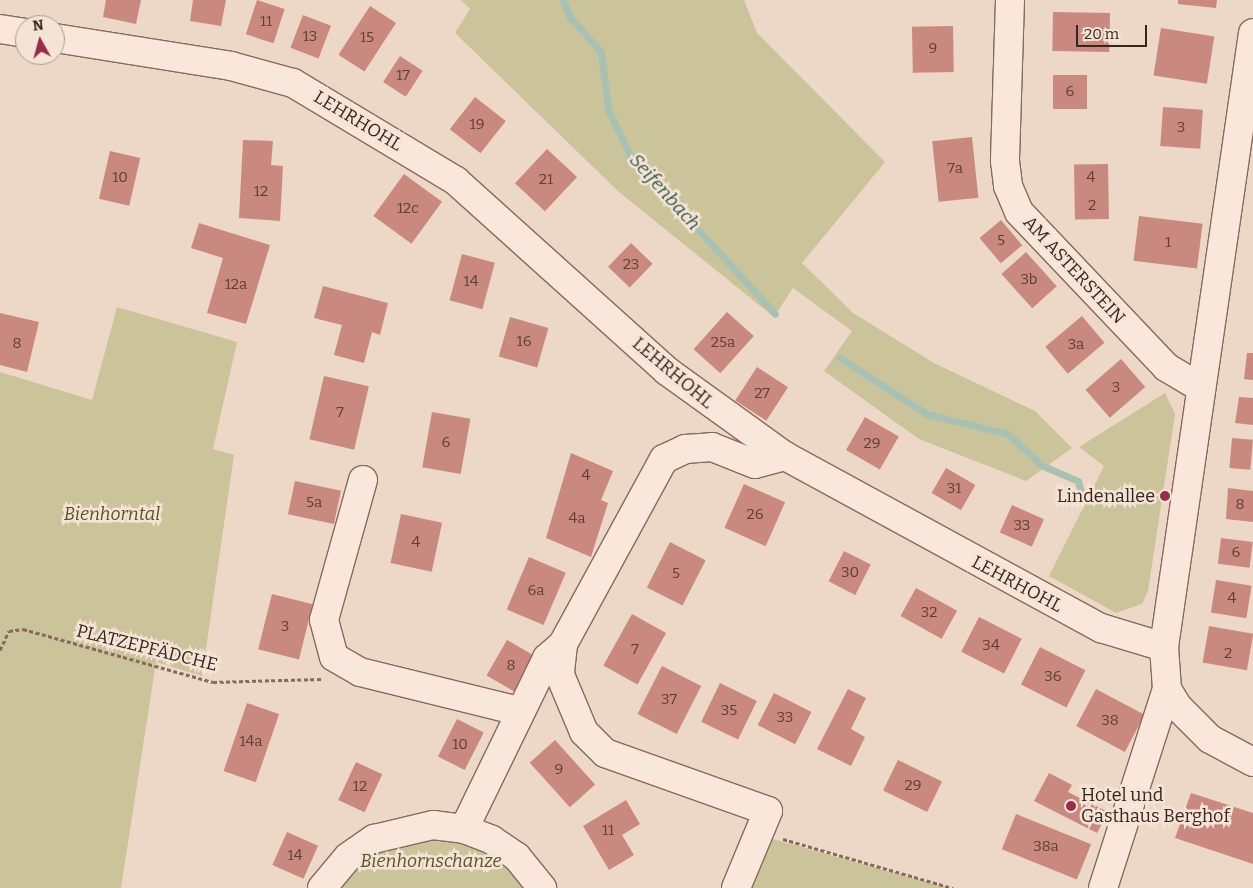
<!DOCTYPE html>
<html>
<head>
<meta charset="utf-8">
<style>
	body { margin:0 }
	#map { position:relative; width:1253px; height:888px; overflow:hidden; background:#edd7c7; font-family:Bitter,serif }
	div>[style] { position:absolute }
	.green>* { inset:0; background:#cbc49b }
	.stream>* { height:7px; margin:-3.5px; padding:0 3.5px; transform-origin:3.5px; border-radius:3.5px; background:#a8c1b3 }
	.building>* { inset:0; background:#ca897e; transform-origin:0 0 }
	.path>* { height:3px; margin-top:-1.5px; transform-origin:0; background:repeating-linear-gradient(90deg,#89685d 0 4px,transparent 0 6.5px) }
	.roads { filter:drop-shadow(1px 0 #89685d) drop-shadow(-1px 0 #89685d) drop-shadow(0 1px #89685d) drop-shadow(0 -1px #89685d) }
	.minor>* { height:28px; margin:-14px; padding:0 14px; transform-origin:14px; border-radius:14px; background:#f8e7da }
	.dots>* { width:14px; height:14px; translate:-50% -50%; box-sizing:border-box; border:2px solid #f5e4d6; border-radius:50% }
	span { translate:-50% -50%; white-space:nowrap; text-align:center; line-height:1.15; -webkit-text-stroke:5px #f5e4d6; paint-order:stroke }
	.number-label { font-size:15px; color:#5d3e38 }
	.number-label span { -webkit-text-stroke-width:0 }
	.street-label { font-size:18px; color:#392520 }
	.poi-label { font-size:18px; color:#392520 }
	.right { translate:-100% -50%; text-align:right }
	.left { translate:0 -50%; text-align:left }
	.park-label { font-size:18px; color:#555427; font-style:italic }
	.water-label { font-size:19px; color:#30594b; font-style:italic }
	.north { position:absolute; left:15px; top:15px; width:50px; height:50px; box-sizing:border-box; background:#f5e4d6; border:1px solid #aa988d; border-radius:50%; rotate:353deg; font-size:14px; font-weight:700; line-height:20px; text-align:center; color:#392520 }
	.north::after { content:''; display:block; margin:auto; width:18px; height:22px; background:#962e4b; clip-path:polygon(50% 0,100% 100%,50% 72%,0 100%) }
	.scale { position:absolute; left:1076px; top:25px; width:71px; height:22px; box-sizing:border-box; border:2px solid #392520; border-top:0; padding-left:6px; font-size:15px; line-height:18px; white-space:nowrap; color:#392520; -webkit-text-stroke:4px #f5e4d6; paint-order:stroke }
</style>
</head>
<body>
<div id="map">
	<div class="green">
		<div style="clip-path:polygon(461px 0,744px 0,757px 33px,885px 162px,802px 263px,853px 313px,934px 363px,1035px 411px,1072px 448px,1026px 481px,919px 439px,824px 371px,852px 331px,793px 288px,774px 317px,619px 192px,455px 33px,470px 9px)"></div>
		<div style="clip-path:polygon(117px 307px,237px 342px,213px 449px,234px 455px,202px 676px,156px 662px,121px 888px,0 888px,0 372px,92px 400px)"></div>
		<div style="clip-path:polygon(1165px 393px,1175px 414px,1148px 591px,1142px 604px,1116px 613px,1049px 576px,1104px 466px,1079px 447px)"></div>
		<div style="clip-path:polygon(444px 835px,495px 854px,529px 888px,332px 888px,362px 856px)"></div>
		<div style="clip-path:polygon(762px 836px,945px 887px,944px 888px,750px 888px)"></div>
	</div>
	<div class="stream">
		<div style="left:563px;top:0;width:18px;rotate:68deg"></div>
		<div style="left:570px;top:17px;width:47px;rotate:48.5deg"></div>
		<div style="left:601px;top:52px;width:58px;rotate:83.1deg"></div>
		<div style="left:608px;top:110px;width:50px;rotate:63.9deg"></div>
		<div style="left:630px;top:155px;width:215px;rotate:47.6deg"></div>
		<div style="left:840px;top:358px;width:103px;rotate:32.8deg"></div>
		<div style="left:927px;top:414px;width:83px;rotate:13.9deg"></div>
		<div style="left:1008px;top:434px;width:45px;rotate:43.2deg"></div>
		<div style="left:1041px;top:465px;width:40px;rotate:23.4deg"></div>
		<div style="left:1078px;top:481px;width:20px;rotate:75deg"></div>
	</div>
	<div class="building">
		<div style="clip-path:polygon(106px 0,141px 0,136px 24px,103px 17px)"></div>
		<div style="clip-path:polygon(193px 0,226px 0,221px 26px,190px 21px)"></div>
		<div style="left:257px;top:0;width:29px;height:36px;rotate:18deg"></div>
		<div style="clip-path:polygon(1178px 0,1217px 0,1216px 8px,1178px 4px)"></div>
		<div style="left:370px;top:6px;width:31px;height:58px;rotate:33deg"></div>
		<div style="left:1053px;top:12px;width:57px;height:39px;rotate:1deg"></div>
		<div style="left:303px;top:15px;width:30px;height:35px;rotate:21deg"></div>
		<div style="left:953px;top:26px;width:46px;height:41px;rotate:89deg"></div>
		<div style="left:1161px;top:28px;width:54px;height:48px;rotate:9deg"></div>
		<div style="left:400px;top:56px;width:27px;height:31px;rotate:33deg"></div>
		<div style="left:1053px;top:75px;width:34px;height:34px"></div>
		<div style="left:475px;top:97px;width:39px;height:41px;rotate:38deg"></div>
		<div style="left:1163px;top:107px;width:40px;height:39px;rotate:4deg"></div>
		<div style="left:972px;top:137px;width:61px;height:40px;rotate:84deg"></div>
		<div style="clip-path:polygon(243px 140px,273px 141px,271px 165px,283px 166px,280px 221px,239px 218px)"></div>
		<div style="left:547px;top:149px;width:41px;height:47px;rotate:43deg"></div>
		<div style="left:110px;top:151px;width:31px;height:49px;rotate:13deg"></div>
		<div style="left:1108px;top:164px;width:55px;height:34px;rotate:89deg"></div>
		<div style="left:404px;top:174px;width:47px;height:52px;rotate:36deg"></div>
		<div style="left:1139px;top:216px;width:64px;height:45px;rotate:7deg"></div>
		<div style="left:1001px;top:220px;width:33px;height:28px;rotate:50deg"></div>
		<div style="clip-path:polygon(199px 223px,270px 245px,246px 324px,207px 313px,223px 258px,191px 248px)"></div>
		<div style="left:631px;top:243px;width:30px;height:33px;rotate:44deg"></div>
		<div style="left:1026px;top:252px;width:46px;height:33px;rotate:48deg"></div>
		<div style="left:462px;top:254px;width:34px;height:48px;rotate:15deg"></div>
		<div style="clip-path:polygon(323px 286px,388px 303px,380px 335px,372px 332px,364px 363px,334px 355px,342px 325px,314px 318px)"></div>
		<div style="left:727px;top:312px;width:36px;height:50px;rotate:42deg"></div>
		<div style="clip-path:polygon(0 313px,39px 322px,27px 372px,0 365px)"></div>
		<div style="left:1082px;top:316px;width:35px;height:48px;rotate:50deg"></div>
		<div style="left:510px;top:317px;width:40px;height:41px;rotate:16deg"></div>
		<div style="clip-path:polygon(1247px 353px,1253px 353px,1253px 380px,1244px 379px)"></div>
		<div style="left:1121px;top:359px;width:37px;height:47px;rotate:49deg"></div>
		<div style="left:757px;top:367px;width:37px;height:40px;rotate:33deg"></div>
		<div style="left:324px;top:376px;width:46px;height:65px;rotate:13deg"></div>
		<div style="clip-path:polygon(1239px 397px,1253px 398px,1253px 425px,1235px 423px)"></div>
		<div style="left:432px;top:412px;width:39px;height:56px;rotate:10deg"></div>
		<div style="left:865px;top:417px;width:39px;height:38px;rotate:30deg"></div>
		<div style="left:1232px;top:438px;width:21px;height:30px;rotate:5deg"></div>
		<div style="clip-path:polygon(571px 453px,613px 471px,601px 500px,608px 503px,591px 557px,546px 538px)"></div>
		<div style="left:946px;top:468px;width:34px;height:29px;rotate:30deg"></div>
		<div style="left:295px;top:481px;width:47px;height:34px;rotate:12deg"></div>
		<div style="left:744px;top:484px;width:45px;height:48px;rotate:24deg"></div>
		<div style="clip-path:polygon(1228px 488px,1253px 491px,1253px 522px,1226px 519px)"></div>
		<div style="left:1012px;top:505px;width:35px;height:30px;rotate:24deg"></div>
		<div style="left:401px;top:514px;width:42px;height:50px;rotate:12deg"></div>
		<div style="left:1221px;top:538px;width:32px;height:26px;rotate:7deg"></div>
		<div style="left:670px;top:542px;width:40px;height:51px;rotate:27deg"></div>
		<div style="left:844px;top:551px;width:30px;height:34px;rotate:27deg"></div>
		<div style="left:529px;top:557px;width:40px;height:57px;rotate:23deg"></div>
		<div style="left:1216px;top:580px;width:36px;height:33px;rotate:9deg"></div>
		<div style="left:916px;top:588px;width:47px;height:32px;rotate:29deg"></div>
		<div style="left:272px;top:594px;width:42px;height:57px;rotate:14deg"></div>
		<div style="left:632px;top:614px;width:39px;height:59px;rotate:29deg"></div>
		<div style="left:979px;top:617px;width:48px;height:39px;rotate:27deg"></div>
		<div style="left:1209px;top:626px;width:45px;height:37px;rotate:10deg"></div>
		<div style="left:507px;top:640px;width:34px;height:41px;rotate:30deg"></div>
		<div style="left:1040px;top:647px;width:51px;height:42px;rotate:27deg"></div>
		<div style="left:662px;top:666px;width:44px;height:54px;rotate:27deg"></div>
		<div style="left:720px;top:683px;width:41px;height:43px;rotate:26deg"></div>
		<div style="clip-path:polygon(848px 689px,866px 698px,851px 729px,865px 737px,851px 766px,817px 749px)"></div>
		<div style="left:1096px;top:689px;width:55px;height:42px;rotate:28deg"></div>
		<div style="left:774px;top:693px;width:42px;height:36px;rotate:27deg"></div>
		<div style="left:247px;top:703px;width:34px;height:72px;rotate:19deg"></div>
		<div style="left:457px;top:719px;width:30px;height:42px;rotate:27deg"></div>
		<div style="left:555px;top:740px;width:60px;height:34px;rotate:48deg"></div>
		<div style="left:898px;top:760px;width:49px;height:34px;rotate:26deg"></div>
		<div style="left:356px;top:762px;width:29px;height:42px;rotate:25deg"></div>
		<div style="clip-path:polygon(1049px 773px,1072px 785px,1068px 792px,1108px 812px,1097px 833px,1034px 801px)"></div>
		<div style="clip-path:polygon(1191px 793px,1253px 813px,1253px 864px,1175px 838px)"></div>
		<div style="clip-path:polygon(626px 800px,640px 824px,622px 835px,634px 855px,609px 870px,583px 826px)"></div>
		<div style="left:1016px;top:814px;width:81px;height:38px;rotate:22deg"></div>
		<div style="left:287px;top:832px;width:34px;height:36px;rotate:24deg"></div>
	</div>
	<div class="path">
		<div style="left:0;top:650px;width:21px;rotate:-65deg"></div>
		<div style="left:9px;top:631px;width:14px;rotate:-8deg"></div>
		<div style="left:23px;top:629px;width:197px;rotate:15.6deg"></div>
		<div style="left:213px;top:682px;width:109px;rotate:-1.6deg"></div>
		<div style="left:783px;top:839px;width:177px;rotate:16.1deg"></div>
	</div>
	<div class="roads">
		<div class="minor">
			<div style="left:1010px;top:0;width:161px;rotate:91.8deg"></div>
			<div style="left:1005px;top:161px;width:25px;rotate:83deg"></div>
			<div style="left:1008px;top:186px;width:28px;rotate:67deg"></div>
			<div style="left:1019px;top:212px;width:214px;rotate:46.5deg"></div>
			<div style="left:1166px;top:367px;width:41px;rotate:31deg"></div>
			<div style="left:0;top:29px;width:25px;rotate:9deg"></div>
			<div style="left:1253px;top:33px;width:620px;rotate:98.25deg"></div>
			<div style="left:1164px;top:647px;width:42px;rotate:85.9deg"></div>
			<div style="left:1167px;top:689px;width:21px;rotate:59deg"></div>
			<div style="left:1178px;top:707px;width:45px;rotate:45deg"></div>
			<div style="left:1210px;top:739px;width:49px;rotate:28.1deg"></div>
			<div style="left:55px;top:38px;width:178px;rotate:9deg"></div>
			<div style="left:231px;top:66px;width:64px;rotate:15.3deg"></div>
			<div style="left:293px;top:83px;width:190px;rotate:31deg"></div>
			<div style="left:456px;top:181px;width:284px;rotate:42deg"></div>
			<div style="left:667px;top:371px;width:145px;rotate:35.8deg"></div>
			<div style="left:785px;top:456px;width:360px;rotate:28.6deg"></div>
			<div style="left:1101px;top:628px;width:66px;rotate:16.8deg"></div>
			<div style="left:363px;top:480px;width:145px;rotate:105.6deg"></div>
			<div style="left:324px;top:620px;width:38px;rotate:75deg"></div>
			<div style="left:334px;top:657px;width:30px;rotate:30deg"></div>
			<div style="left:360px;top:672px;width:164px;rotate:13.8deg"></div>
			<div style="left:563px;top:644px;width:31px;rotate:96deg"></div>
			<div style="left:560px;top:675px;width:62px;rotate:67.2deg"></div>
			<div style="left:584px;top:732px;width:30px;rotate:45deg"></div>
			<div style="left:605px;top:753px;width:173px;rotate:19.6deg"></div>
			<div style="left:768px;top:811px;width:83px;rotate:112.6deg"></div>
			<div style="left:464px;top:829px;width:190px;rotate:-64.1deg"></div>
			<div style="left:547px;top:658px;width:21px;rotate:-41deg"></div>
			<div style="left:563px;top:644px;width:211px;rotate:-61.4deg"></div>
			<div style="left:664px;top:459px;width:23px;rotate:-25deg"></div>
			<div style="left:685px;top:449px;width:27px;rotate:-4deg"></div>
			<div style="left:712px;top:447px;width:46px;rotate:21.6deg"></div>
			<div style="left:755px;top:464px;width:31px;rotate:-15deg"></div>
			<div style="left:322px;top:888px;width:40px;rotate:-50deg"></div>
			<div style="left:348px;top:857px;width:32px;rotate:-35deg"></div>
			<div style="left:374px;top:839px;width:61px;rotate:-13.3deg"></div>
			<div style="left:433px;top:825px;width:31px;rotate:7deg"></div>
			<div style="left:464px;top:829px;width:30px;rotate:21deg"></div>
			<div style="left:492px;top:840px;width:30px;rotate:34deg"></div>
			<div style="left:517px;top:857px;width:40px;rotate:51deg"></div>
			<div style="left:1103px;top:888px;width:209px;rotate:-72.2deg"></div>
		</div>
	</div>
	<div class="dots">
		<div style="left:1165px;top:496px;background:#962e4b"></div>
		<div style="left:1071px;top:806px;background:#962e4b"></div>
	</div>
	<div class="number-label">
		<span style="left:266px;top:22px">11</span>
		<span style="left:310px;top:37px">13</span>
		<span style="left:367px;top:38px">15</span>
		<span style="left:933px;top:49px">9</span>
		<span style="left:403px;top:76px">17</span>
		<span style="left:1070px;top:92px">6</span>
		<span style="left:477px;top:125px">19</span>
		<span style="left:1181px;top:128px">3</span>
		<span style="left:955px;top:169px">7a</span>
		<span style="left:120px;top:178px">10</span>
		<span style="left:1091px;top:178px">4</span>
		<span style="left:546px;top:180px">21</span>
		<span style="left:261px;top:192px">12</span>
		<span style="left:1092px;top:206px">2</span>
		<span style="left:408px;top:209px">12c</span>
		<span style="left:1001px;top:241px">5</span>
		<span style="left:1168px;top:243px">1</span>
		<span style="left:631px;top:265px">23</span>
		<span style="left:1029px;top:280px">3b</span>
		<span style="left:471px;top:282px">14</span>
		<span style="left:236px;top:285px">12a</span>
		<span style="left:524px;top:342px">16</span>
		<span style="left:723px;top:343px">25a</span>
		<span style="left:17px;top:344px">8</span>
		<span style="left:1076px;top:345px">3a</span>
		<span style="left:1116px;top:388px">3</span>
		<span style="left:762px;top:394px">27</span>
		<span style="left:340px;top:413px">7</span>
		<span style="left:446px;top:443px">6</span>
		<span style="left:872px;top:444px">29</span>
		<span style="left:586px;top:476px">4</span>
		<span style="left:954px;top:489px">31</span>
		<span style="left:314px;top:503px">5a</span>
		<span style="left:1240px;top:505px">8</span>
		<span style="left:755px;top:515px">26</span>
		<span style="left:577px;top:519px">4a</span>
		<span style="left:1022px;top:526px">33</span>
		<span style="left:416px;top:543px">4</span>
		<span style="left:1236px;top:553px">6</span>
		<span style="left:850px;top:573px">30</span>
		<span style="left:676px;top:574px">5</span>
		<span style="left:536px;top:591px">6a</span>
		<span style="left:1232px;top:599px">4</span>
		<span style="left:929px;top:613px">32</span>
		<span style="left:285px;top:627px">3</span>
		<span style="left:991px;top:646px">34</span>
		<span style="left:635px;top:650px">7</span>
		<span style="left:1228px;top:654px">2</span>
		<span style="left:511px;top:666px">8</span>
		<span style="left:1053px;top:677px">36</span>
		<span style="left:669px;top:700px">37</span>
		<span style="left:729px;top:711px">35</span>
		<span style="left:785px;top:718px">33</span>
		<span style="left:1110px;top:721px">38</span>
		<span style="left:251px;top:742px">14a</span>
		<span style="left:460px;top:745px">10</span>
		<span style="left:559px;top:770px">9</span>
		<span style="left:913px;top:786px">29</span>
		<span style="left:360px;top:787px">12</span>
		<span style="left:608px;top:831px">11</span>
		<span style="left:1046px;top:847px">38a</span>
		<span style="left:295px;top:856px">14</span>
	</div>
	<div class="street-label">
		<span style="left:358px;top:121px;rotate:31deg">LEHRHOHL</span>
		<span style="left:1074px;top:270px;rotate:47deg">AM ASTERSTEIN</span>
		<span style="left:673px;top:373px;rotate:40deg">LEHRHOHL</span>
		<span style="left:1017px;top:584px;rotate:28deg">LEHRHOHL</span>
		<span style="left:147px;top:648px;rotate:14deg">PLATZEPFÄDCHE</span>
	</div>
	<div class="poi-label">
		<span class="right" style="left:1155px;top:496px">Lindenallee</span>
		<span class="left" style="left:1081px;top:806px">Hotel und<br>Gasthaus Berghof</span>
	</div>
	<div class="park-label">
		<span style="left:112px;top:514px">Bienhorntal</span>
		<span style="left:431px;top:861px">Bienhornschanze</span>
	</div>
	<div class="water-label">
		<span style="left:665px;top:192px;rotate:48deg">Seifenbach</span>
	</div>
	<div class="north">N</div>
	<div class="scale">20 m</div>
</div>
</body>
</html>
